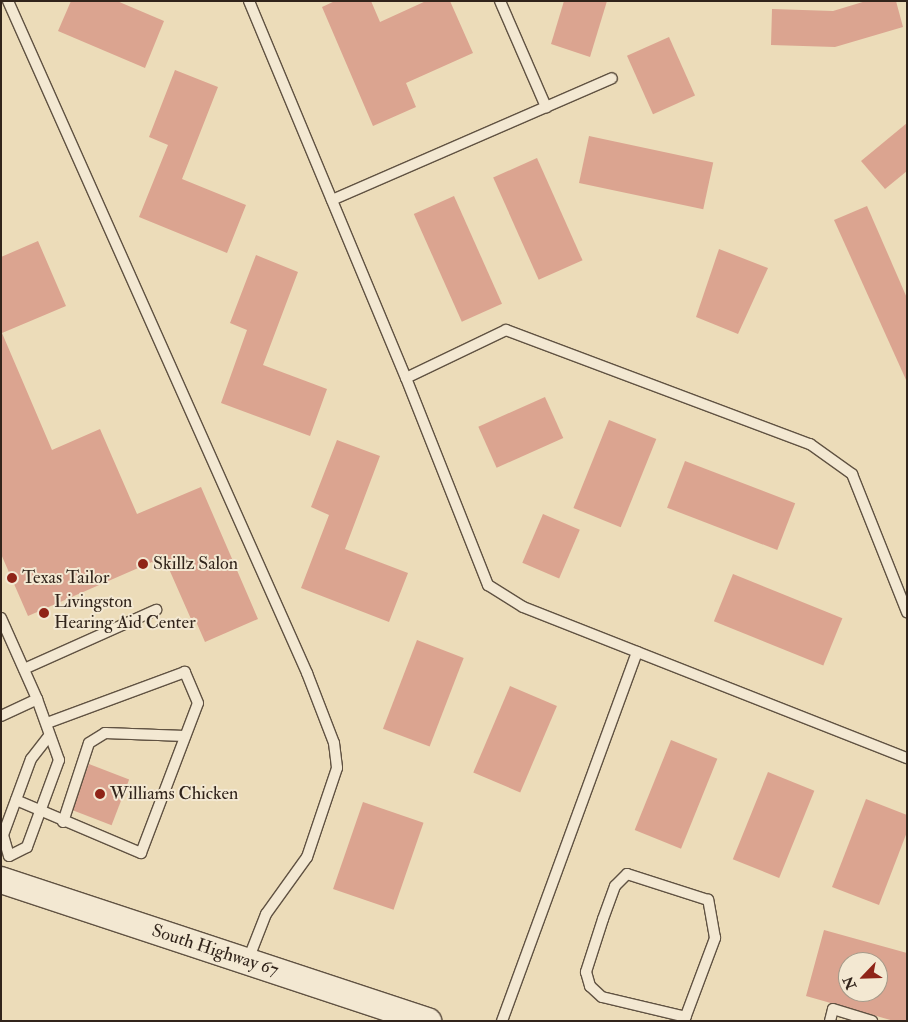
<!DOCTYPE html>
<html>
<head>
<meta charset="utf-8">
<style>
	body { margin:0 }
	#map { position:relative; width:908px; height:1022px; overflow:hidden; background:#ecdcb9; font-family:"IM FELL Double Pica",serif }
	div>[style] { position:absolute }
	.building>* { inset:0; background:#dba490; transform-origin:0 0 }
	.roads { filter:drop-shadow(1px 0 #605242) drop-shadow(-1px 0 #605242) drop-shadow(0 1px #605242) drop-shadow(0 -1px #605242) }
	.service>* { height:10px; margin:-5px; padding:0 5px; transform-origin:5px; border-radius:5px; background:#f3e8d2 }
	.secondary>* { height:26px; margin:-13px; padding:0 13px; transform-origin:13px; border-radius:13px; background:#f3e8d2 }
	.dots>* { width:14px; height:14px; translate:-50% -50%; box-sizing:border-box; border:2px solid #f3e8d2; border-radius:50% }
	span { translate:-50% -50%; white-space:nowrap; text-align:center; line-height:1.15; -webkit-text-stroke:4px #f3e8d2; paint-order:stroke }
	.poi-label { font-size:18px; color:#31241b }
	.left { translate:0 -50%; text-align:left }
	.street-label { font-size:18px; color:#31241b }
	.frame { position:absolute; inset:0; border:2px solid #31241b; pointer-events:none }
	.north { position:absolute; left:838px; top:952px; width:50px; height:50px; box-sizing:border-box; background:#f3e8d2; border:1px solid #a59a89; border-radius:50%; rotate:246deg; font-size:14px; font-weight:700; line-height:20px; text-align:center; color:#31241b }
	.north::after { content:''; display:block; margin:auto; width:18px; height:22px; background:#8f2418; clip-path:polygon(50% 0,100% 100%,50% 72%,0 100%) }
</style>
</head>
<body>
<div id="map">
	<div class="building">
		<div style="clip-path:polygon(71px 1px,117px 1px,164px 21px,145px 68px,58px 31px)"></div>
		<div style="clip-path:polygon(335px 1px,371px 1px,380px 22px,426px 1px,450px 1px,473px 53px,406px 83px,416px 107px,373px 126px,322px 7px)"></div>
		<div style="clip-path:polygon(564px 1px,607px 1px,590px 57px,551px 44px)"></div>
		<div style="clip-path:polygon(866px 1px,896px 1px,903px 27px,835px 47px,771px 45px,772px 9px,833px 11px)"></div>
		<div style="left:669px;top:37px;width:64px;height:46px;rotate:66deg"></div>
		<div style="clip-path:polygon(175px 70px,218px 87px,182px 179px,246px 205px,227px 253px,139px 217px,168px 145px,149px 137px)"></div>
		<div style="clip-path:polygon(907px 123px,907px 171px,885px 189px,861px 161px)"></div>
		<div style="left:589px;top:136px;width:127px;height:48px;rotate:12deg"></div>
		<div style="left:537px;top:158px;width:112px;height:48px;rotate:66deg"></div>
		<div style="left:454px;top:196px;width:118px;height:44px;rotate:66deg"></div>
		<div style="clip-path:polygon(867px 206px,907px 298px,907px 382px,834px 220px)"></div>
		<div style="clip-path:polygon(38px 241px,66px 306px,2px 333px,52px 450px,100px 429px,137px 514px,201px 487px,258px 619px,205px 642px,194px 617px,191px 619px,169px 569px,152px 562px,28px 616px,1px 554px,1px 257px)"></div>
		<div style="clip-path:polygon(719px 249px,768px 268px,738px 334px,696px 317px)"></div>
		<div style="clip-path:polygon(256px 255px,298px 272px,263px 365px,327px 389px,310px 436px,221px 403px,247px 330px,230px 323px)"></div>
		<div style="left:545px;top:397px;width:45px;height:73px;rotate:66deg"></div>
		<div style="left:609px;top:420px;width:51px;height:95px;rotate:22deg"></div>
		<div style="clip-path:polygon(337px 440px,380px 456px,345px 549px,408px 573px,389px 622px,301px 588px,329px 515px,311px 507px)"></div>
		<div style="left:685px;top:461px;width:118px;height:50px;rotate:21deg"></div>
		<div style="left:543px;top:514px;width:40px;height:53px;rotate:23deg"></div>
		<div style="left:733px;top:574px;width:118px;height:51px;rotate:22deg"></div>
		<div style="left:417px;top:640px;width:50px;height:95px;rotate:21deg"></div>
		<div style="left:510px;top:686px;width:51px;height:94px;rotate:23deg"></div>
		<div style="left:671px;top:740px;width:50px;height:97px;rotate:22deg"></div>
		<div style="left:89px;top:764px;width:43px;height:49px;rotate:21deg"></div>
		<div style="left:768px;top:772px;width:50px;height:94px;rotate:22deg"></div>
		<div style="clip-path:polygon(866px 799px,907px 815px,907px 832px,879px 905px,832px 887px)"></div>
		<div style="left:363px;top:802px;width:64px;height:92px;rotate:19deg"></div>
		<div style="clip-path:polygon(evenodd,824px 930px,907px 953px,907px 1021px,894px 1021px,806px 996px,824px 930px,848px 962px,878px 962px,878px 992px,848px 992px,848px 962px)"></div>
	</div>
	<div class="roads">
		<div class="service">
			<div style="left:8px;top:1px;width:736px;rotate:66.01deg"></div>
			<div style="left:307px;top:673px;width:75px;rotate:68.9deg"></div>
			<div style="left:334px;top:743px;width:25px;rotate:83deg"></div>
			<div style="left:337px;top:768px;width:94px;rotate:108.6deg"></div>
			<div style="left:307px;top:857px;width:70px;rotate:125.7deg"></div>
			<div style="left:266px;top:914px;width:49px;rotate:111.4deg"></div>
			<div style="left:249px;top:1px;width:408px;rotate:67.4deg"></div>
			<div style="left:406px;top:378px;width:223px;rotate:68.4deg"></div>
			<div style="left:488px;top:585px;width:41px;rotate:32.2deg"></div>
			<div style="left:523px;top:607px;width:413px;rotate:21.5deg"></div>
			<div style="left:500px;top:1px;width:116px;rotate:66.5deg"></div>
			<div style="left:332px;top:200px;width:305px;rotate:-23.5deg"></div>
			<div style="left:406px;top:378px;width:111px;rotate:-25.6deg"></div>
			<div style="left:506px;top:330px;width:325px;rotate:20.6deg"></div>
			<div style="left:810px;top:444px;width:52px;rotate:35.5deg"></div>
			<div style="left:852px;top:474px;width:149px;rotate:68.3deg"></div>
			<div style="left:1px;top:618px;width:89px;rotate:66deg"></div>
			<div style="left:24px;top:669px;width:145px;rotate:-24.1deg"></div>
			<div style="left:1px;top:716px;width:40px;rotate:-25deg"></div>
			<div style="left:37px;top:699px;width:65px;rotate:70.2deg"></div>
			<div style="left:59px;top:760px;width:93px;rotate:110.2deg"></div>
			<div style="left:27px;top:847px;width:20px;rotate:153deg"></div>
			<div style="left:9px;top:856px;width:22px;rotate:-106deg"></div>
			<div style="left:3px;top:835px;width:81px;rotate:-69.8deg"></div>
			<div style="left:31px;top:759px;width:29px;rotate:-52deg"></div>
			<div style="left:16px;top:800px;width:136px;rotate:23deg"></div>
			<div style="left:141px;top:853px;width:160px;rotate:-69.2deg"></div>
			<div style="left:198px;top:703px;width:34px;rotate:-113deg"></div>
			<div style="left:185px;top:672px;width:147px;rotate:159.7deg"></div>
			<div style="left:63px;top:822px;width:83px;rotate:-71.8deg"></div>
			<div style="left:89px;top:743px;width:19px;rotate:-32deg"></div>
			<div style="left:105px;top:733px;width:80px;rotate:2.1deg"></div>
			<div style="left:502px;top:1021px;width:393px;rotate:-69.9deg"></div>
			<div style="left:684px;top:1021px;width:89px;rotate:-69.5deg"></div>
			<div style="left:715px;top:938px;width:39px;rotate:-100deg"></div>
			<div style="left:708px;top:900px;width:85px;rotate:-162.2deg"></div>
			<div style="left:627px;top:874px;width:17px;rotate:135deg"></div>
			<div style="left:615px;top:886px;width:35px;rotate:110deg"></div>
			<div style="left:603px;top:919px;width:56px;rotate:107.8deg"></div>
			<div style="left:586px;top:972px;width:15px;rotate:74deg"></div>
			<div style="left:590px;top:986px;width:16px;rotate:43deg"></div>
			<div style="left:602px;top:997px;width:86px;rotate:13.4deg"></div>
			<div style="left:830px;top:1021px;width:12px;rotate:-76deg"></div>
			<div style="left:833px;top:1009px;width:41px;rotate:17.1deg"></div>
		</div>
		<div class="secondary">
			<div style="left:1px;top:880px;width:450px;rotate:18.3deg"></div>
		</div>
	</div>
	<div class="dots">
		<div style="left:143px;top:564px;background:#8f2418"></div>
		<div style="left:12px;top:578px;background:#8f2418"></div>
		<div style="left:44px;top:613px;background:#8f2418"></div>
		<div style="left:100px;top:794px;background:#8f2418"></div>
	</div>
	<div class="poi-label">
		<span class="left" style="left:153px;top:564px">Skillz Salon</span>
		<span class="left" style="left:22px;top:578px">Texas Tailor</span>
		<span class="left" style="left:54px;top:613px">Livingston<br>Hearing Aid Center</span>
		<span class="left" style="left:110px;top:794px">Williams Chicken</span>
	</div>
	<div class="street-label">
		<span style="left:215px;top:951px;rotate:18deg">South Highway 67</span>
	</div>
	<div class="frame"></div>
	<div class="north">N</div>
</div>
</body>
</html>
